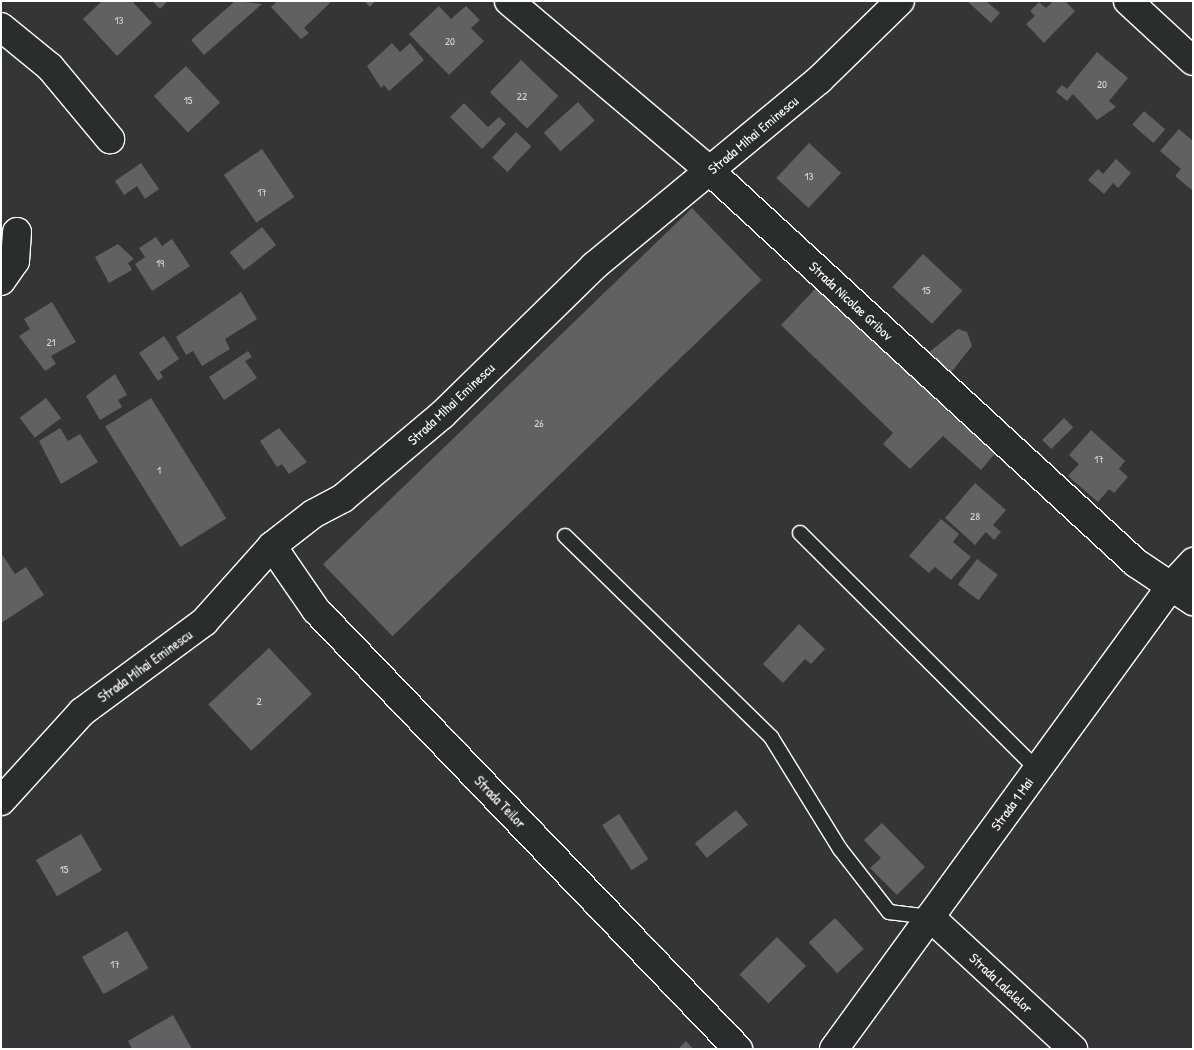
<!DOCTYPE html>
<html>
<head>
<meta charset="utf-8">
<style>
	body { margin:0 }
	#map { position:relative; width:1194px; height:1050px; overflow:hidden; background:#333536; font-family:"Patrick Hand",sans-serif }
	div>[style] { position:absolute }
	.building>* { inset:0; background:#5f6162; transform-origin:0 0 }
	.roads { filter:drop-shadow(1px 0 #fff) drop-shadow(-1px 0 #fff) drop-shadow(0 1px #fff) drop-shadow(0 -1px #fff) }
	.lane>* { height:14px; margin:-7px; padding:0 7px; transform-origin:7px; border-radius:7px; background:#2a2d2e }
	.street>* { height:28px; margin:-14px; padding:0 14px; transform-origin:14px; border-radius:14px; background:#2a2d2e }
	span { translate:-50% -50%; white-space:nowrap; text-align:center; line-height:1.15; -webkit-text-stroke:4px #2a2d2e; paint-order:stroke }
	.number-label { font-size:11px; color:#d7d8d8 }
	.number-label span { -webkit-text-stroke-width:0 }
	.street-label { font-size:14px; color:#fff }
	.frame { position:absolute; inset:0; border:2px solid #fff; pointer-events:none }
</style>
</head>
<body>
<div id="map">
	<div class="building">
		<div style="clip-path:polygon(102px 1px,132px 1px,152px 23px,117px 56px,83px 19px)"></div>
		<div style="clip-path:polygon(152px 1px,168px 1px,160px 9px)"></div>
		<div style="clip-path:polygon(235px 1px,262px 4px,204px 55px,191px 40px)"></div>
		<div style="clip-path:polygon(277px 1px,332px 1px,304px 28px,309px 33px,301px 39px,271px 7px)"></div>
		<div style="clip-path:polygon(364px 1px,375px 1px,370px 7px)"></div>
		<div style="clip-path:polygon(967px 1px,986px 1px,1000px 13px,991px 23px)"></div>
		<div style="clip-path:polygon(1053px 1px,1065px 1px,1075px 11px,1044px 43px,1026px 24px,1035px 16px,1030px 11px,1039px 2px,1046px 8px)"></div>
		<div style="clip-path:polygon(439px 6px,451px 19px,466px 6px,480px 20px,471px 28px,484px 41px,449px 75px,409px 34px)"></div>
		<div style="clip-path:polygon(392px 43px,400px 52px,410px 43px,424px 60px,389px 91px,384px 85px,381px 88px,367px 66px)"></div>
		<div style="clip-path:polygon(1097px 52px,1128px 78px,1109px 101px,1116px 107px,1097px 120px,1073px 94px,1067px 101px,1056px 92px,1062px 85px,1067px 89px)"></div>
		<div style="left:521px;top:60px;width:52px;height:45px;rotate:44deg"></div>
		<div style="left:186px;top:66px;width:50px;height:44px;rotate:47deg"></div>
		<div style="left:578px;top:102px;width:25px;height:46px;rotate:48deg"></div>
		<div style="clip-path:polygon(464px 103px,488px 127px,499px 117px,506px 124px,482px 149px,450px 117px)"></div>
		<div style="left:1144px;top:111px;width:28px;height:18px;rotate:41deg"></div>
		<div style="clip-path:polygon(1179px 129px,1193px 141px,1193px 191px,1175px 176px,1181px 169px,1160px 151px)"></div>
		<div style="left:516px;top:132px;width:21px;height:35px;rotate:43deg"></div>
		<div style="left:809px;top:143px;width:44px;height:48px;rotate:43deg"></div>
		<div style="left:262px;top:149px;width:58px;height:46px;rotate:56deg"></div>
		<div style="clip-path:polygon(1116px 159px,1131px 173px,1118px 188px,1113px 183px,1104px 194px,1088px 180px,1098px 169px,1103px 174px)"></div>
		<div style="clip-path:polygon(141px 163px,159px 189px,145px 199px,137px 186px,124px 195px,115px 181px)"></div>
		<div style="left:692px;top:208px;width:100px;height:513px;rotate:46deg"></div>
		<div style="left:262px;top:227px;width:23px;height:41px;rotate:52deg"></div>
		<div style="clip-path:polygon(156px 237px,162px 246px,172px 239px,190px 266px,152px 291px,135px 264px,145px 257px,139px 248px)"></div>
		<div style="clip-path:polygon(118px 244px,134px 259px,128px 263px,132px 270px,109px 283px,95px 257px)"></div>
		<div style="left:923px;top:254px;width:54px;height:45px;rotate:43deg"></div>
		<div style="clip-path:polygon(818px 286px,957px 420px,961px 416px,998px 450px,981px 470px,943px 436px,910px 469px,883px 444px,893px 433px,781px 325px)"></div>
		<div style="clip-path:polygon(241px 292px,257px 319px,225px 339px,230px 349px,202px 366px,193px 351px,186px 355px,176px 337px)"></div>
		<div style="clip-path:polygon(52px 302px,76px 342px,51px 356px,56px 364px,45px 371px,19px 336px,30px 329px,24px 319px)"></div>
		<div style="clip-path:polygon(958px 329px,967px 332px,972px 346px,949px 375px,928px 353px)"></div>
		<div style="clip-path:polygon(164px 336px,179px 359px,160px 372px,163px 377px,158px 381px,139px 353px)"></div>
		<div style="clip-path:polygon(248px 351px,252px 357px,245px 361px,257px 378px,224px 400px,209px 377px)"></div>
		<div style="clip-path:polygon(115px 374px,127px 395px,118px 400px,122px 407px,100px 420px,86px 396px)"></div>
		<div style="left:46px;top:398px;width:25px;height:33px;rotate:53deg"></div>
		<div style="left:151px;top:398px;width:142px;height:54px;rotate:58deg"></div>
		<div style="left:1064px;top:418px;width:13px;height:31px;rotate:45deg"></div>
		<div style="clip-path:polygon(60px 428px,68px 441px,80px 434px,98px 462px,61px 484px,39px 441px)"></div>
		<div style="clip-path:polygon(279px 428px,307px 462px,289px 474px,282px 464px,277px 467px,260px 441px)"></div>
		<div style="clip-path:polygon(1091px 430px,1125px 461px,1119px 469px,1128px 477px,1114px 493px,1109px 489px,1098px 502px,1068px 476px,1079px 464px,1069px 455px)"></div>
		<div style="clip-path:polygon(975px 483px,1006px 510px,993px 525px,1001px 532px,994px 540px,986px 532px,975px 545px,945px 518px)"></div>
		<div style="clip-path:polygon(941px 519px,959px 534px,953px 542px,971px 557px,951px 580px,935px 567px,929px 573px,909px 556px)"></div>
		<div style="clip-path:polygon(1px 553px,15px 574px,26px 567px,44px 595px,1px 623px)"></div>
		<div style="left:977px;top:559px;width:26px;height:32px;rotate:37deg"></div>
		<div style="clip-path:polygon(799px 624px,825px 649px,811px 664px,805px 659px,783px 683px,763px 664px)"></div>
		<div style="left:269px;top:648px;width:63px;height:83px;rotate:47deg"></div>
		<div style="left:736px;top:810px;width:19px;height:53px;rotate:51deg"></div>
		<div style="left:619px;top:814px;width:54px;height:20px;rotate:57deg"></div>
		<div style="clip-path:polygon(882px 823px,925px 867px,897px 895px,870px 868px,881px 858px,864px 840px)"></div>
		<div style="left:81px;top:834px;width:42px;height:52px;rotate:60deg"></div>
		<div style="left:835px;top:918px;width:42px;height:36px;rotate:47deg"></div>
		<div style="left:127px;top:931px;width:43px;height:52px;rotate:60deg"></div>
		<div style="left:777px;top:937px;width:41px;height:53px;rotate:45deg"></div>
		<div style="clip-path:polygon(173px 1015px,192px 1049px,132px 1049px,128px 1041px)"></div>
		<div style="clip-path:polygon(686px 1041px,693px 1049px,678px 1049px)"></div>
	</div>
	<div class="roads">
		<div class="lane">
			<div style="left:800px;top:533px;width:334px;rotate:44.9deg"></div>
			<div style="left:565px;top:536px;width:288px;rotate:44.3deg"></div>
			<div style="left:771px;top:737px;width:132px;rotate:58.4deg"></div>
			<div style="left:840px;top:849px;width:80px;rotate:52.1deg"></div>
			<div style="left:889px;top:912px;width:41px;rotate:7deg"></div>
		</div>
		<div class="street">
			<div style="left:509px;top:1px;width:263px;rotate:40.2deg"></div>
			<div style="left:710px;top:171px;width:579px;rotate:42.62deg"></div>
			<div style="left:1136px;top:563px;width:69px;rotate:33.7deg"></div>
			<div style="left:1128px;top:1px;width:88px;rotate:42.7deg"></div>
			<div style="left:1px;top:27px;width:63px;rotate:39.2deg"></div>
			<div style="left:50px;top:67px;width:94px;rotate:50.2deg"></div>
			<div style="left:1px;top:281px;width:24px;rotate:-55deg"></div>
			<div style="left:15px;top:261px;width:29px;rotate:-86deg"></div>
			<div style="left:272px;top:546px;width:78px;rotate:55.5deg"></div>
			<div style="left:316px;top:610px;width:609px;rotate:46.13deg"></div>
			<div style="left:1px;top:801px;width:120px;rotate:-47.7deg"></div>
			<div style="left:82px;top:712px;width:152px;rotate:-36.4deg"></div>
			<div style="left:204px;top:622px;width:102px;rotate:-48.2deg"></div>
			<div style="left:272px;top:546px;width:52px;rotate:-38deg"></div>
			<div style="left:313px;top:514px;width:34px;rotate:-28deg"></div>
			<div style="left:343px;top:498px;width:129px;rotate:-40deg"></div>
			<div style="left:442px;top:415px;width:213px;rotate:-44.4deg"></div>
			<div style="left:594px;top:266px;width:292px;rotate:-39.6deg"></div>
			<div style="left:819px;top:80px;width:113px;rotate:-44.3deg"></div>
			<div style="left:930px;top:917px;width:195px;rotate:42.7deg"></div>
			<div style="left:834px;top:1049px;width:573px;rotate:-53.95deg"></div>
			<div style="left:1171px;top:586px;width:33px;rotate:-47deg"></div>
		</div>
	</div>
	<div class="number-label">
		<span style="left:119px;top:20px">13</span>
		<span style="left:450px;top:41px">20</span>
		<span style="left:1102px;top:84px">20</span>
		<span style="left:522px;top:96px">22</span>
		<span style="left:188px;top:100px">15</span>
		<span style="left:809px;top:176px">13</span>
		<span style="left:262px;top:192px">17</span>
		<span style="left:160px;top:263px">19</span>
		<span style="left:926px;top:290px">15</span>
		<span style="left:51px;top:342px">21</span>
		<span style="left:539px;top:423px">26</span>
		<span style="left:1099px;top:459px">17</span>
		<span style="left:159px;top:470px">1</span>
		<span style="left:975px;top:516px">28</span>
		<span style="left:259px;top:701px">2</span>
		<span style="left:64px;top:869px">15</span>
		<span style="left:115px;top:964px">17</span>
	</div>
	<div class="street-label">
		<span style="left:753px;top:135px;rotate:-40deg">Strada Mihai Eminescu</span>
		<span style="left:851px;top:301px;rotate:43deg">Strada Nicolae Gribov</span>
		<span style="left:451px;top:404px;rotate:-43deg">Strada Mihai Eminescu</span>
		<span style="left:145px;top:666px;rotate:-36deg">Strada Mihai Eminescu</span>
		<span style="left:500px;top:802px;rotate:46deg">Strada Teilor</span>
		<span style="left:1012px;top:804px;rotate:-54deg">Strada 1 Mai</span>
		<span style="left:1001px;top:983px;rotate:43deg">Strada Lalelelor</span>
	</div>
	<div class="frame"></div>
</div>
</body>
</html>
